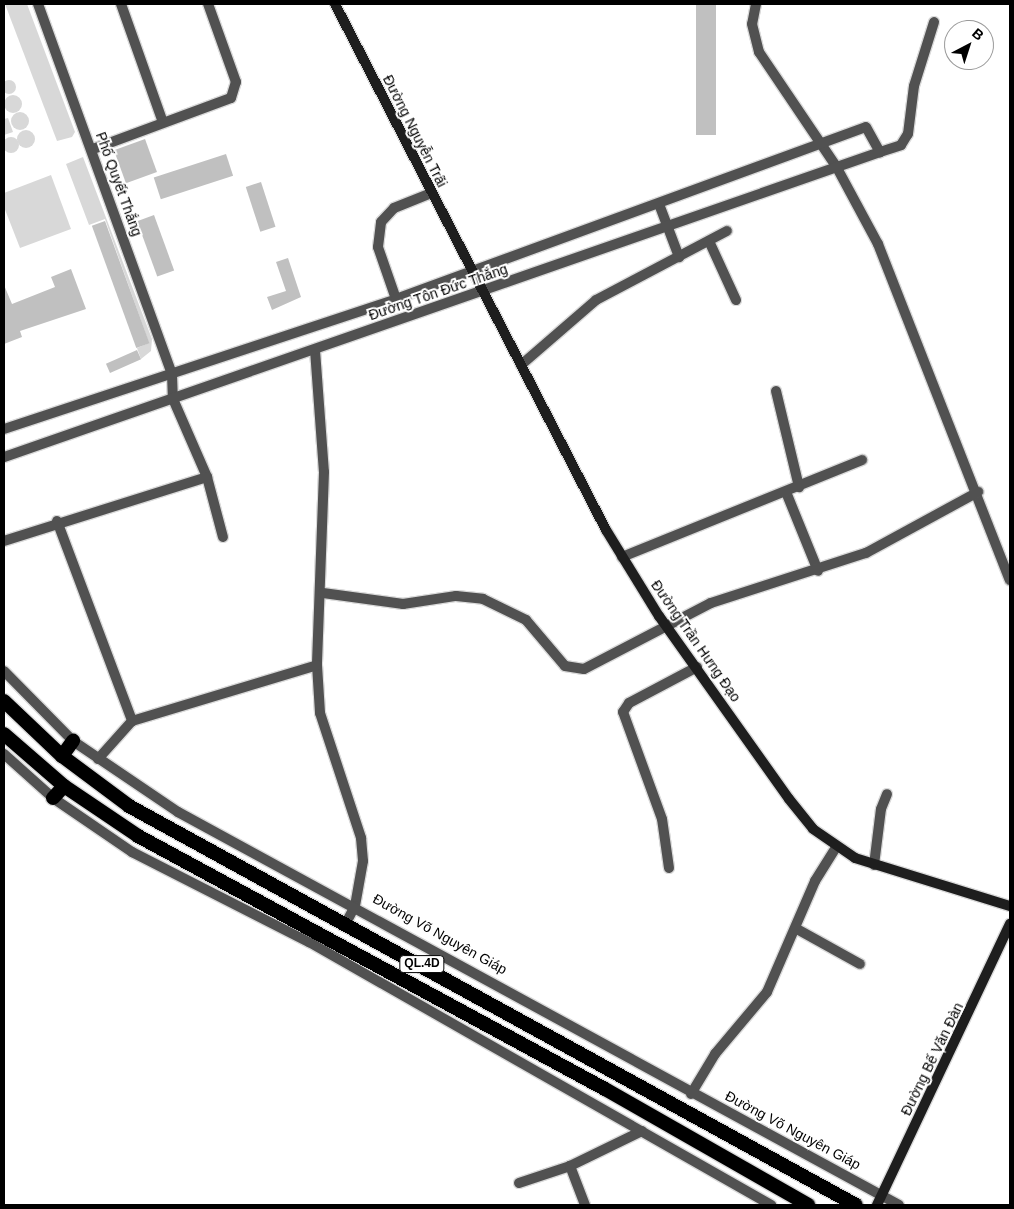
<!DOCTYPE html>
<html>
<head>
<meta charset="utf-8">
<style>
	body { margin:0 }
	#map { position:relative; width:1014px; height:1209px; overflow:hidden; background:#fff; font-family:Arial,sans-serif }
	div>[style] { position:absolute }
	.green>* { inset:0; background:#d8d8d8 }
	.round { border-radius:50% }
	.building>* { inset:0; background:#c0c0c0; transform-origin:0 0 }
	.roads { filter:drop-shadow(1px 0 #dbdbdb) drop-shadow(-1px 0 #dbdbdb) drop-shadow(0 1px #dbdbdb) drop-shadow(0 -1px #dbdbdb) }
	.minor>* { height:10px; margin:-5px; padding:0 5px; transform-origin:5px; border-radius:5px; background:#515151 }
	.tertiary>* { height:10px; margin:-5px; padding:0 5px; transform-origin:5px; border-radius:5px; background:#515151 }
	.secondary>* { height:10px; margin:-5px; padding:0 5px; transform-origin:5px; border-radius:5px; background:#1e1e1e }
	.trunk>* { height:14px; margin:-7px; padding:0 7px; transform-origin:7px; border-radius:7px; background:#000 }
	span { translate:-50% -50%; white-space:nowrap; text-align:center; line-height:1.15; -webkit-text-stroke:4px #fff; paint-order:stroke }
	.shield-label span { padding:1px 4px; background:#fff; border:1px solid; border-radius:4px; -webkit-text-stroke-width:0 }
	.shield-label { font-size:12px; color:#000; font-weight:700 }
	.street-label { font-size:14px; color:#000 }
	.frame { position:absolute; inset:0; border:5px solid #000; pointer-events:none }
	.north { position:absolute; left:944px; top:20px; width:50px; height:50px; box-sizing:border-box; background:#fff; border:1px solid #999; border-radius:50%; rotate:40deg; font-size:14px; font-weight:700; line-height:20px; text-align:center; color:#000 }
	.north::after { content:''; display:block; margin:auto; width:18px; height:22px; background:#000; clip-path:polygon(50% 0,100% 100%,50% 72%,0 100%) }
</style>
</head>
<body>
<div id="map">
	<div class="green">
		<div style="clip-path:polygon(5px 4px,27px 4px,75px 132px,72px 137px,57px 141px)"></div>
		<div class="round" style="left:2px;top:80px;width:14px;height:14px"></div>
		<div class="round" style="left:4px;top:95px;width:18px;height:18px"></div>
		<div class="round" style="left:11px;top:112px;width:18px;height:18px"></div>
		<div style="clip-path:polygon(8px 118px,13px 132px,4px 135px,4px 119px)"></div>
		<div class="round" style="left:17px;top:130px;width:18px;height:18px"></div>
		<div class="round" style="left:3px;top:137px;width:16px;height:16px"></div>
		<div style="clip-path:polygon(83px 157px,152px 339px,151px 351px,141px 359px,137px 348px,149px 343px,105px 219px,89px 225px,66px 164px)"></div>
		<div style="clip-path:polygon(51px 175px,71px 229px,20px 248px,4px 207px,4px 193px)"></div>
	</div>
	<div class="building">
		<div style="left:696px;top:4px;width:20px;height:131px"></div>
		<div style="left:145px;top:139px;width:35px;height:33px;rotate:70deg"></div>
		<div style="left:226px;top:154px;width:23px;height:76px;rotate:72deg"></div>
		<div style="left:261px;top:182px;width:47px;height:16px;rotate:72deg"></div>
		<div style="left:154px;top:215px;width:59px;height:18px;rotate:70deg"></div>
		<div style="left:105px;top:221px;width:130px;height:14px;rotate:70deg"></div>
		<div style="clip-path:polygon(288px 258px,301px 297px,272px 310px,267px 297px,286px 291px,276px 262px)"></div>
		<div style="clip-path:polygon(71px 269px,86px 309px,20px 331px,22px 337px,4px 344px,4px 285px,12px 304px,55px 287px,51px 277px)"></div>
		<div style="left:137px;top:350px;width:10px;height:34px;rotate:66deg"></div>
	</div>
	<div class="roads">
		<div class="minor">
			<div style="left:38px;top:4px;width:394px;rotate:70.1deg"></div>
			<div style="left:172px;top:374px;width:25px;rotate:88deg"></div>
			<div style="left:173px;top:399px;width:85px;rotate:66.4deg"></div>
			<div style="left:207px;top:477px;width:62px;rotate:75.1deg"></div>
			<div style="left:121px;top:4px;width:123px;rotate:70.5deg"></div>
			<div style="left:756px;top:4px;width:20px;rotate:101deg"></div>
			<div style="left:752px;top:24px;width:29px;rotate:76deg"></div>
			<div style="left:759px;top:52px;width:138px;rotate:56deg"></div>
			<div style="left:836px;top:166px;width:89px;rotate:61.7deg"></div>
			<div style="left:878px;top:244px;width:361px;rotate:68.6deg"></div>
			<div style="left:93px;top:149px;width:147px;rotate:-20.3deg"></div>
			<div style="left:231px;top:98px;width:17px;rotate:-73deg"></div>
			<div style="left:236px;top:82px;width:83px;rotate:-109.7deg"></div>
			<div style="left:880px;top:152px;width:22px;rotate:-18deg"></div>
			<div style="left:901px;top:145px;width:13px;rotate:-58deg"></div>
			<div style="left:908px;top:134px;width:48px;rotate:-82.9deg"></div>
			<div style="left:914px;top:86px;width:67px;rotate:-72.6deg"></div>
			<div style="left:659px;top:204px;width:57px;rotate:69.3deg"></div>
			<div style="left:709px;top:241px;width:65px;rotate:65.4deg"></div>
			<div style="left:396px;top:299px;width:55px;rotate:-109.1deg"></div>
			<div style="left:378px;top:247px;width:25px;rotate:-83deg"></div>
			<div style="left:381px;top:222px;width:19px;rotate:-47deg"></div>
			<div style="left:394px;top:208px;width:40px;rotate:-22deg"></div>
			<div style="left:315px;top:350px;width:122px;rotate:85.8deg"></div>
			<div style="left:324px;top:472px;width:193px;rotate:92.1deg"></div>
			<div style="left:317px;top:665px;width:48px;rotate:86.4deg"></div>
			<div style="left:320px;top:713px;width:132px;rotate:71.8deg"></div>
			<div style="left:361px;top:838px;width:23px;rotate:85deg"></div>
			<div style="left:363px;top:861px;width:46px;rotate:100.1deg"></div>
			<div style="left:355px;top:906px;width:19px;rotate:118deg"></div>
			<div style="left:521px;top:365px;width:99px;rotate:-40.9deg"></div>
			<div style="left:596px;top:300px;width:148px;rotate:-27.8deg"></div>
			<div style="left:776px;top:391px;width:99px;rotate:76.5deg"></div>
			<div style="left:786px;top:492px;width:85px;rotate:67.9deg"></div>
			<div style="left:57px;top:521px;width:214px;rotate:69.4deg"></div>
			<div style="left:4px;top:541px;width:213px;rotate:-17.5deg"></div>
			<div style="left:622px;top:557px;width:259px;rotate:-22deg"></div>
			<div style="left:323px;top:593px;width:81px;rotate:7.8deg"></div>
			<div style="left:403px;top:604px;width:54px;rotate:-8.6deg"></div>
			<div style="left:456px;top:596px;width:27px;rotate:6deg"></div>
			<div style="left:483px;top:599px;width:48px;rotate:26deg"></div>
			<div style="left:526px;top:620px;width:60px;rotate:49.7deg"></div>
			<div style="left:565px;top:666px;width:19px;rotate:9deg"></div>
			<div style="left:584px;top:669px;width:143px;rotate:-27.5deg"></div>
			<div style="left:711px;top:603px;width:163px;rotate:-17.9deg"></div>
			<div style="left:866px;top:553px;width:128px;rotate:-28.6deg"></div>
			<div style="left:98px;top:759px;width:51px;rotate:-48.2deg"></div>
			<div style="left:132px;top:721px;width:193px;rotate:-16.8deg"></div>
			<div style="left:874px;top:865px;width:56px;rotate:-82.9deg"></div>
			<div style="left:881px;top:809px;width:16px;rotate:-68deg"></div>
			<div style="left:669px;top:868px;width:49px;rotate:-98.1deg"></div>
			<div style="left:662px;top:819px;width:114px;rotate:-110deg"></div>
			<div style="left:623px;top:712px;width:11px;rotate:-56deg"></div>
			<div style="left:629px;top:703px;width:77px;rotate:-27.9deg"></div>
			<div style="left:797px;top:929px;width:72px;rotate:29.1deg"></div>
			<div style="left:691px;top:1094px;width:47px;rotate:-59deg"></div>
			<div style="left:715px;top:1054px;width:81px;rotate:-50deg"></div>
			<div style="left:767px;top:992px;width:121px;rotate:-66.6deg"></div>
			<div style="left:815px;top:881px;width:40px;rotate:-58deg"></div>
			<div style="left:519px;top:1183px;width:54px;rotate:-18.4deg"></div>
			<div style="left:585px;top:1205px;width:42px;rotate:-111deg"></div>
			<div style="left:570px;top:1166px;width:80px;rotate:-25.9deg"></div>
		</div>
		<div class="tertiary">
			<div style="left:4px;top:429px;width:413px;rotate:-18.3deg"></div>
			<div style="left:396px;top:299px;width:500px;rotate:-20.1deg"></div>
			<div style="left:866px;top:127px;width:29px;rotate:61deg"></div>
			<div style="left:880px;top:152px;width:928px;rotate:160.8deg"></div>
			<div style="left:4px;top:671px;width:98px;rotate:45.4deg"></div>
			<div style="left:73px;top:741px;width:127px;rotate:34.1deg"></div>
			<div style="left:178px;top:812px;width:821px;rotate:28.59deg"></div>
			<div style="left:4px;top:754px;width:66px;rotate:41.9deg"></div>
			<div style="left:53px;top:798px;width:96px;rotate:34.4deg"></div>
			<div style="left:132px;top:852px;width:199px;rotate:27deg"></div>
			<div style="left:309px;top:942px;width:532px;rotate:29.65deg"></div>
		</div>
		<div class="secondary">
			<div style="left:335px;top:4px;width:592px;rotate:62.74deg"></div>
			<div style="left:606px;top:530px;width:101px;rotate:58.4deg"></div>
			<div style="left:659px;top:616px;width:224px;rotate:54.6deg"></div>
			<div style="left:789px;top:799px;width:38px;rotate:51deg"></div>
			<div style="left:813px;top:829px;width:51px;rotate:34.6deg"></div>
			<div style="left:855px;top:858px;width:162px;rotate:17.2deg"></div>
			<div style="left:877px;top:1205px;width:311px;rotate:-64.7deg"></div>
		</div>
		<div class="trunk">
			<div style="left:4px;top:701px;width:80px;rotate:43.5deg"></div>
			<div style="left:62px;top:756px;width:84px;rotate:36.7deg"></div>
			<div style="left:129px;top:806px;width:829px;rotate:28.76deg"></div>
			<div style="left:4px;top:734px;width:79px;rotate:40.9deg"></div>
			<div style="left:64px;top:786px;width:89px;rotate:34deg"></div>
			<div style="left:138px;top:836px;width:531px;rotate:28.45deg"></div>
			<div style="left:605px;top:1089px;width:234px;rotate:29.7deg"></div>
			<div style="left:62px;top:756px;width:19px;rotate:-54deg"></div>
			<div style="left:53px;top:798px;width:16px;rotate:-47deg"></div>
		</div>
	</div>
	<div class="shield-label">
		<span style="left:422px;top:964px">QL.4D</span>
	</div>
	<div class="street-label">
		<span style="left:415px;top:131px;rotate:63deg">Đường Nguyễn Trãi</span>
		<span style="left:119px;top:184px;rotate:70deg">Phố Quyết Thắng</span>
		<span style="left:438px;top:292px;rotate:-19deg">Đường Tôn Đức Thắng</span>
		<span style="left:696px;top:641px;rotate:55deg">Đường Trần Hưng Đạo</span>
		<span style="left:440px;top:934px;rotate:29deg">Đường Võ Nguyên Giáp</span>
		<span style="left:932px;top:1059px;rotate:-64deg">Đường Bế Văn Đàn</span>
		<span style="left:793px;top:1130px;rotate:28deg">Đường Võ Nguyên Giáp</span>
	</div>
	<div class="frame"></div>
	<div class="north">B</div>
</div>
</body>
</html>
